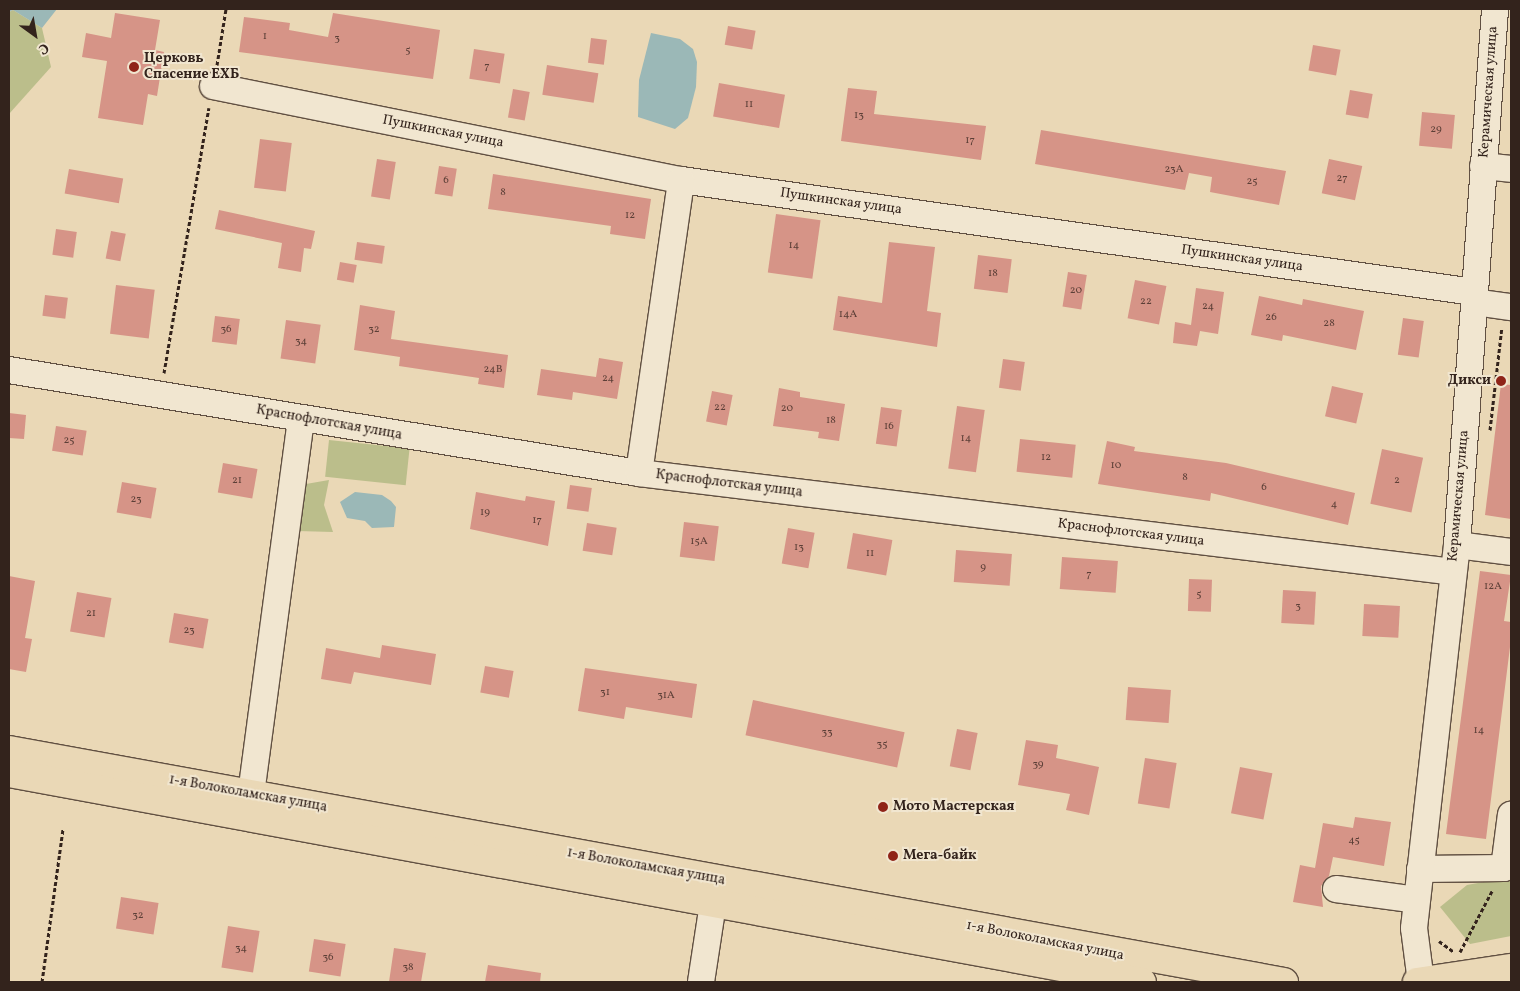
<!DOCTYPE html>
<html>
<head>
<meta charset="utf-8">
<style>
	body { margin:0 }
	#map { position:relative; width:1520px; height:991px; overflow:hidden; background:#ead8b6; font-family:Vollkorn,serif }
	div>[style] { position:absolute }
	.green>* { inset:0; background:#bbbe8b; transform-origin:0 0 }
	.water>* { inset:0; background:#9bb8b7 }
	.building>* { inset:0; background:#d69487; transform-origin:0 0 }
	.path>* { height:3px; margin-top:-1.5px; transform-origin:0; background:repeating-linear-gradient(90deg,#33231c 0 4px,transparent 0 6.5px) }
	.roads { filter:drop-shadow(1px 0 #615042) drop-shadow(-1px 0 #615042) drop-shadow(0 1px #615042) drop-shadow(0 -1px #615042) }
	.minor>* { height:26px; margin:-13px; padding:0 13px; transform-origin:13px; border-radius:13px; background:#f1e6d0 }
	.major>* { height:28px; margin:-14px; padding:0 14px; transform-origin:14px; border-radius:14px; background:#ead8b6 }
	.dots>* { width:14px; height:14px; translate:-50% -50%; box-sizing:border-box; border:2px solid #f1e6d0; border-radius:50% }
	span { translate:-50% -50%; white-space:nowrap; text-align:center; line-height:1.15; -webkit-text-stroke:4px #f1e6d0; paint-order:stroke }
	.number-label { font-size:11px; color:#5c3f37 }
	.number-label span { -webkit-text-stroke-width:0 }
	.poi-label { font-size:14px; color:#33231c; font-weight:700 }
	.left { translate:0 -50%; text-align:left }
	.right { translate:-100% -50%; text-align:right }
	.street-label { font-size:14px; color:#33231c }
	.frame { position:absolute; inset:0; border:10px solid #33231c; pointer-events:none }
	.north { position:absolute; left:10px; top:10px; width:50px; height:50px; -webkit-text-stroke:4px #f1e6d0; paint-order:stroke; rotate:148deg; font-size:14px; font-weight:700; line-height:20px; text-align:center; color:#33231c }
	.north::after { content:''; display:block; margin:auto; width:18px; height:22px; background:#33231c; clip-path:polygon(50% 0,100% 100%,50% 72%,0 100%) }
</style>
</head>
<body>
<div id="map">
	<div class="green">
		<div style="clip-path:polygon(13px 10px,42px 28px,51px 67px,9px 114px,9px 12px)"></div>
		<div style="left:329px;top:440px;width:81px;height:37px;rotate:6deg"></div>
		<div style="clip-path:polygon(329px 480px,324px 505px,333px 532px,297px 531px,306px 484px)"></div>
		<div style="clip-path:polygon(1511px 877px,1511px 936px,1470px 944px,1440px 907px,1467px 885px)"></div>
	</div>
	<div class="water">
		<div style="clip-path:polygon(9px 9px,57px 9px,42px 28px,13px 10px,9px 12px)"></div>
		<div style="clip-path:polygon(651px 33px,680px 39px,693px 49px,697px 62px,696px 87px,688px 118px,675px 129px,638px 117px,639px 80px)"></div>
		<div style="clip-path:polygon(355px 492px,382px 495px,391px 501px,396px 507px,394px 527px,372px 528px,365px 521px,347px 518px,340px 502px)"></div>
	</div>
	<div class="building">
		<div style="clip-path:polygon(115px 13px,160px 20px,155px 50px,164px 52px,157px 96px,148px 94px,143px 125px,98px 118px,107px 61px,82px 57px,86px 33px,111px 38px)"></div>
		<div style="clip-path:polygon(333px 13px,440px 30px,433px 79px,239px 52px,244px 17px,290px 23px,289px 30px,328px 37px)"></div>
		<div style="left:728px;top:26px;width:28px;height:19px;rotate:10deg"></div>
		<div style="left:591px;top:38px;width:16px;height:25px;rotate:7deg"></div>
		<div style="left:1313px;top:45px;width:28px;height:26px;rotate:10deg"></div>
		<div style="left:474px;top:49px;width:31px;height:30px;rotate:9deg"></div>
		<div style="left:547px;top:65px;width:52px;height:30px;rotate:9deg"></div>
		<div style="left:719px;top:83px;width:67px;height:34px;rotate:10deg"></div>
		<div style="clip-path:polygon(848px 88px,877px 91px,874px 114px,986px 126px,981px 160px,841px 141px)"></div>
		<div style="left:513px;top:89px;width:17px;height:29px;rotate:10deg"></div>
		<div style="left:1350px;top:90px;width:23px;height:25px;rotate:10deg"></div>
		<div style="left:1422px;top:112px;width:33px;height:34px;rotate:5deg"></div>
		<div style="clip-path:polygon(1041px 130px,1286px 171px,1279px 205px,1210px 192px,1212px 177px,1189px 173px,1185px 190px,1035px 164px)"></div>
		<div style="left:260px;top:139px;width:32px;height:49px;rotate:7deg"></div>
		<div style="left:377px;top:159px;width:19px;height:38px;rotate:9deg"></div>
		<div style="left:1329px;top:159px;width:34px;height:35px;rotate:12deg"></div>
		<div style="left:439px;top:166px;width:18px;height:28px;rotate:9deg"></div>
		<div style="left:69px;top:169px;width:55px;height:25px;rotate:10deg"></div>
		<div style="clip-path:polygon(493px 174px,651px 199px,645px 239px,610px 234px,611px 226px,488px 209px)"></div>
		<div style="clip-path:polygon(219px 210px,315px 231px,311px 249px,304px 248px,301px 272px,278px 268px,282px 243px,215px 229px)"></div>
		<div style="left:776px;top:214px;width:45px;height:59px;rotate:8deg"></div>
		<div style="left:56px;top:229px;width:21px;height:26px;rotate:8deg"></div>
		<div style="left:111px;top:231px;width:15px;height:28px;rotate:11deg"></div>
		<div style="left:357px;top:242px;width:28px;height:18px;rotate:8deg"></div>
		<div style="clip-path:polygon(889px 242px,935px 247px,927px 311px,941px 313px,937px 347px,833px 330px,838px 296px,882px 303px)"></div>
		<div style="left:978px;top:255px;width:34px;height:34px;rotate:7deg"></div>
		<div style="left:340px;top:262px;width:17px;height:18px;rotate:10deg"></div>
		<div style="left:1068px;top:272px;width:19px;height:35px;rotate:9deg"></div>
		<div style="left:1135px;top:280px;width:32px;height:39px;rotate:11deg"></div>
		<div style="left:116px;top:285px;width:39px;height:49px;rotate:7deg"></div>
		<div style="clip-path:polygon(1196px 288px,1224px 292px,1218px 334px,1200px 331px,1197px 346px,1173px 343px,1175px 322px,1191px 325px)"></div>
		<div style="left:45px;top:295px;width:23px;height:21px;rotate:7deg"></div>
		<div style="clip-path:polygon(1259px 296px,1302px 305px,1303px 299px,1364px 311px,1356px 350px,1283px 335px,1282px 341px,1251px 335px)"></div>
		<div style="clip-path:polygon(360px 305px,395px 311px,391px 339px,508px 355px,504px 388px,478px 384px,479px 378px,399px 366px,400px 357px,354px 350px)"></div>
		<div style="left:215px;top:316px;width:25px;height:26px;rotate:7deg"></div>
		<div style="left:1403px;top:318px;width:21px;height:37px;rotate:8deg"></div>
		<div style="left:286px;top:320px;width:35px;height:39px;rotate:8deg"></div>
		<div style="clip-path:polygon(599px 358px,623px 362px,617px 399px,573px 392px,572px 400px,537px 395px,541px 369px,596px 377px)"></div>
		<div style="left:1003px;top:359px;width:22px;height:29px;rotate:8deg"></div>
		<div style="clip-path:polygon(1501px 384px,1511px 385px,1511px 519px,1485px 515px)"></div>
		<div style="left:1332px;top:386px;width:32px;height:31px;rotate:13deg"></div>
		<div style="clip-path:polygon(779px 388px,800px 392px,800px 397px,845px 404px,839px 441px,818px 438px,819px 432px,773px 426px)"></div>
		<div style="left:712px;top:391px;width:21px;height:31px;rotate:11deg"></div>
		<div style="left:957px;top:406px;width:28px;height:63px;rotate:8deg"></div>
		<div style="left:881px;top:407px;width:21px;height:37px;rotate:8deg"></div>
		<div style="clip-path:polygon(9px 413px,26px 415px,24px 439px,9px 438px)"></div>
		<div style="left:56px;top:426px;width:31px;height:25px;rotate:9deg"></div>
		<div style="left:1020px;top:439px;width:56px;height:33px;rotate:6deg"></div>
		<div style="clip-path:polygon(1107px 441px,1135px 447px,1134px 451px,1226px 463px,1355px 493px,1348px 525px,1211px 493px,1210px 501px,1098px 484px)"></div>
		<div style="left:1382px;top:449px;width:42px;height:56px;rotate:12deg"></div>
		<div style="left:223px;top:463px;width:35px;height:30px;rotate:10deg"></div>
		<div style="left:122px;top:482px;width:35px;height:31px;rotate:10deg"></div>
		<div style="left:570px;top:485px;width:22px;height:24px;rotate:8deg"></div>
		<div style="clip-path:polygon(476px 492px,525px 501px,526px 496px,555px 501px,548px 546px,470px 529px)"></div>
		<div style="left:684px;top:522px;width:35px;height:35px;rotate:7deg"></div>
		<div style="left:587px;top:523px;width:30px;height:28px;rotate:9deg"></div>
		<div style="left:788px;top:528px;width:27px;height:36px;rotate:10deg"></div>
		<div style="left:853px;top:533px;width:40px;height:36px;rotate:10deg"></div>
		<div style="left:956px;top:550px;width:56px;height:32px;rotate:4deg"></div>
		<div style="left:1062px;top:557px;width:56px;height:32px;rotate:4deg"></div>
		<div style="clip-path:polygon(1480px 571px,1511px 575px,1504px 621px,1511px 622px,1511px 639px,1486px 839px,1446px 834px)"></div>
		<div style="clip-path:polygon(9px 576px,35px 581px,25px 638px,32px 639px,26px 672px,9px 669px)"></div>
		<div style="left:1189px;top:579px;width:23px;height:32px;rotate:2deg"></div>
		<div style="left:1283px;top:590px;width:33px;height:33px;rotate:3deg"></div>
		<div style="left:77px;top:592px;width:35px;height:40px;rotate:10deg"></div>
		<div style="left:1364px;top:604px;width:36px;height:32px;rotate:3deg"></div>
		<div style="left:174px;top:613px;width:35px;height:30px;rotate:10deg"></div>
		<div style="clip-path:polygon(382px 645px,436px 654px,431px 685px,354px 672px,351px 684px,321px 679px,326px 648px,380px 658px)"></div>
		<div style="left:485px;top:666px;width:29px;height:27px;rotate:10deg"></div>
		<div style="clip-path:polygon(585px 668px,697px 684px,692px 718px,626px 707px,624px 719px,578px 711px)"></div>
		<div style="left:1128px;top:687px;width:43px;height:33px;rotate:4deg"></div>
		<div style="left:753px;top:700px;width:155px;height:36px;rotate:12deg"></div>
		<div style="left:957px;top:729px;width:21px;height:38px;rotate:11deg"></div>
		<div style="clip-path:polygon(1026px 740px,1058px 745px,1056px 758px,1099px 767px,1089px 815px,1066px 810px,1070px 794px,1018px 785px)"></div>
		<div style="left:1145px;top:758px;width:32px;height:46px;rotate:9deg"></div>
		<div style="left:1240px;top:767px;width:33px;height:47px;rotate:11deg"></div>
		<div style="clip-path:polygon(1355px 817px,1391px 822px,1384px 866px,1333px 857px,1329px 876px,1321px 886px,1323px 907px,1293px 902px,1300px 865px,1315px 868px,1323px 823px,1353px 828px)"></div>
		<div style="left:121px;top:897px;width:38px;height:32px;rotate:9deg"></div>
		<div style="left:228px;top:926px;width:32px;height:42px;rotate:9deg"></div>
		<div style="left:314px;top:939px;width:32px;height:33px;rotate:9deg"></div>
		<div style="clip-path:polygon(394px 948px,426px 953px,421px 982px,389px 982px)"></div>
		<div style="clip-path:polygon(488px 965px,541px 973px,540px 982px,485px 982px)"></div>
	</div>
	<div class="path">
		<div style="left:217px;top:65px;width:57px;rotate:-80.9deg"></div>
		<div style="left:164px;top:373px;width:269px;rotate:-80.4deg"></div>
		<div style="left:1490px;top:430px;width:104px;rotate:-83.4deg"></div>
		<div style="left:1439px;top:941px;width:19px;rotate:36deg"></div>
		<div style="left:1460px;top:952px;width:69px;rotate:-62.3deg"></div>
		<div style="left:42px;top:982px;width:154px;rotate:-82.2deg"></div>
	</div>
	<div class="roads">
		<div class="minor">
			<div style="left:213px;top:86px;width:477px;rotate:11.4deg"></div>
			<div style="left:681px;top:180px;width:801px;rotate:8.04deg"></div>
			<div style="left:1483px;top:166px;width:28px;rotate:6deg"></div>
			<div style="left:1474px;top:302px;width:37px;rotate:8deg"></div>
			<div style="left:9px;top:370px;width:638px;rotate:9.29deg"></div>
			<div style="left:639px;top:473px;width:820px;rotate:6.93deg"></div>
			<div style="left:639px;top:473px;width:296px;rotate:-81.8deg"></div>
			<div style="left:1457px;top:545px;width:54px;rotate:7.4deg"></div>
			<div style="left:251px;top:794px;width:378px;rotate:-82.4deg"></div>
			<div style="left:1504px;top:868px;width:54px;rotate:-82.6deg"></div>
			<div style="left:1420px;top:869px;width:84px;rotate:-0.7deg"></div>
			<div style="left:1504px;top:868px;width:8px;rotate:-30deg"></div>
			<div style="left:1336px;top:889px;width:81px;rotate:7.8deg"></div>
			<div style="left:701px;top:982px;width:79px;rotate:-81.3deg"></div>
			<div style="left:1421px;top:982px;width:54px;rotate:-97.4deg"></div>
			<div style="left:1414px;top:928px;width:385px;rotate:-83.6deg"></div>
			<div style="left:1457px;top:545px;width:537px;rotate:-85.94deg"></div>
		</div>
		<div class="major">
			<div style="left:9px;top:750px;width:1296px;rotate:10.31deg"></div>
			<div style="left:9px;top:773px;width:1152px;rotate:10.45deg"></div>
			<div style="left:1417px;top:982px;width:95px;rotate:-8.5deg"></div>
		</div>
	</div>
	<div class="dots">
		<div style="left:134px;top:67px;background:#8f2418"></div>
		<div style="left:1501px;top:381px;background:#8f2418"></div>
		<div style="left:883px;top:807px;background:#8f2418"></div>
		<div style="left:893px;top:856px;background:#8f2418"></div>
	</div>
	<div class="number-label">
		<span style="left:265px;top:37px">1</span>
		<span style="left:337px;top:39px">3</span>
		<span style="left:408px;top:51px">5</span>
		<span style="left:487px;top:67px">7</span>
		<span style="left:749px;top:105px">11</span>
		<span style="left:859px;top:116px">13</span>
		<span style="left:1436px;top:130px">29</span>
		<span style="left:970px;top:141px">17</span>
		<span style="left:1174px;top:170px">23А</span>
		<span style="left:1342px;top:179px">27</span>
		<span style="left:446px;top:181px">6</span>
		<span style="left:1252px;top:182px">25</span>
		<span style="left:503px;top:193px">8</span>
		<span style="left:630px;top:216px">12</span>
		<span style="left:794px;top:246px">14</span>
		<span style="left:993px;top:274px">18</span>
		<span style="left:1076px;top:291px">20</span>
		<span style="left:1146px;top:302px">22</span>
		<span style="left:1208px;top:307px">24</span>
		<span style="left:848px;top:315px">14А</span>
		<span style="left:1271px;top:318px">26</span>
		<span style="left:1329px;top:324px">28</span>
		<span style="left:226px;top:330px">36</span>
		<span style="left:374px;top:330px">32</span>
		<span style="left:301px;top:342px">34</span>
		<span style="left:493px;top:370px">24В</span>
		<span style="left:608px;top:379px">24</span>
		<span style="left:720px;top:408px">22</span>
		<span style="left:787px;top:409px">20</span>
		<span style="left:831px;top:421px">18</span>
		<span style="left:889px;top:427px">16</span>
		<span style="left:966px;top:439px">14</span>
		<span style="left:69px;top:441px">25</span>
		<span style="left:1046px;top:458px">12</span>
		<span style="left:1116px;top:466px">10</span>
		<span style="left:1185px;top:478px">8</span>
		<span style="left:237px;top:481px">21</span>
		<span style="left:1397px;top:481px">2</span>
		<span style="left:1264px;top:488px">6</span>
		<span style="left:136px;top:500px">23</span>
		<span style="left:1334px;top:505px">4</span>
		<span style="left:485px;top:513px">19</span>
		<span style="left:537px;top:521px">17</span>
		<span style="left:699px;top:542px">15А</span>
		<span style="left:799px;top:548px">13</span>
		<span style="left:870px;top:554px">11</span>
		<span style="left:983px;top:568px">9</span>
		<span style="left:1089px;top:575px">7</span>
		<span style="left:1493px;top:587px">12А</span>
		<span style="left:1199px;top:595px">5</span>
		<span style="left:1298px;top:607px">3</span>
		<span style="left:91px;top:614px">21</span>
		<span style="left:189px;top:631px">23</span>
		<span style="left:605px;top:693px">31</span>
		<span style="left:666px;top:696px">31А</span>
		<span style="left:1479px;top:731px">14</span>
		<span style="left:827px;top:733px">33</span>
		<span style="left:882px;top:745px">35</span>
		<span style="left:1038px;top:765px">39</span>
		<span style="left:1354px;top:841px">45</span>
		<span style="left:138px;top:916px">32</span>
		<span style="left:241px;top:949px">34</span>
		<span style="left:328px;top:958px">36</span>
		<span style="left:408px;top:968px">38</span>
	</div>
	<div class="poi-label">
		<span class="left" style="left:144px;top:67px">Церковь<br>Спасение ЕХБ</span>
		<span class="right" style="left:1491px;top:381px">Дикси</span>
		<span class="left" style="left:893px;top:807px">Мото Мастерская</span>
		<span class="left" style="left:903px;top:856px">Мега-байк</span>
	</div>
	<div class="street-label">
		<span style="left:1489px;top:92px;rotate:-86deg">Керамическая улица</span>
		<span style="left:443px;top:132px;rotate:11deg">Пушкинская улица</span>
		<span style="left:841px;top:202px;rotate:8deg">Пушкинская улица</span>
		<span style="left:1242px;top:259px;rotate:8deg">Пушкинская улица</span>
		<span style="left:329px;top:423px;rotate:10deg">Краснофлотская улица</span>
		<span style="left:729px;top:484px;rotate:7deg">Краснофлотская улица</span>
		<span style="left:1459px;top:496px;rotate:-85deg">Керамическая улица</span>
		<span style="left:1131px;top:533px;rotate:7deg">Краснофлотская улица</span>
		<span style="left:248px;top:794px;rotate:10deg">1-я Волоколамская улица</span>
		<span style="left:646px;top:867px;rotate:10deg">1-я Волоколамская улица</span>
		<span style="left:1045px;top:941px;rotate:11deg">1-я Волоколамская улица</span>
	</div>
	<div class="frame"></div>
	<div class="north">С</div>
</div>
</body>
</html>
